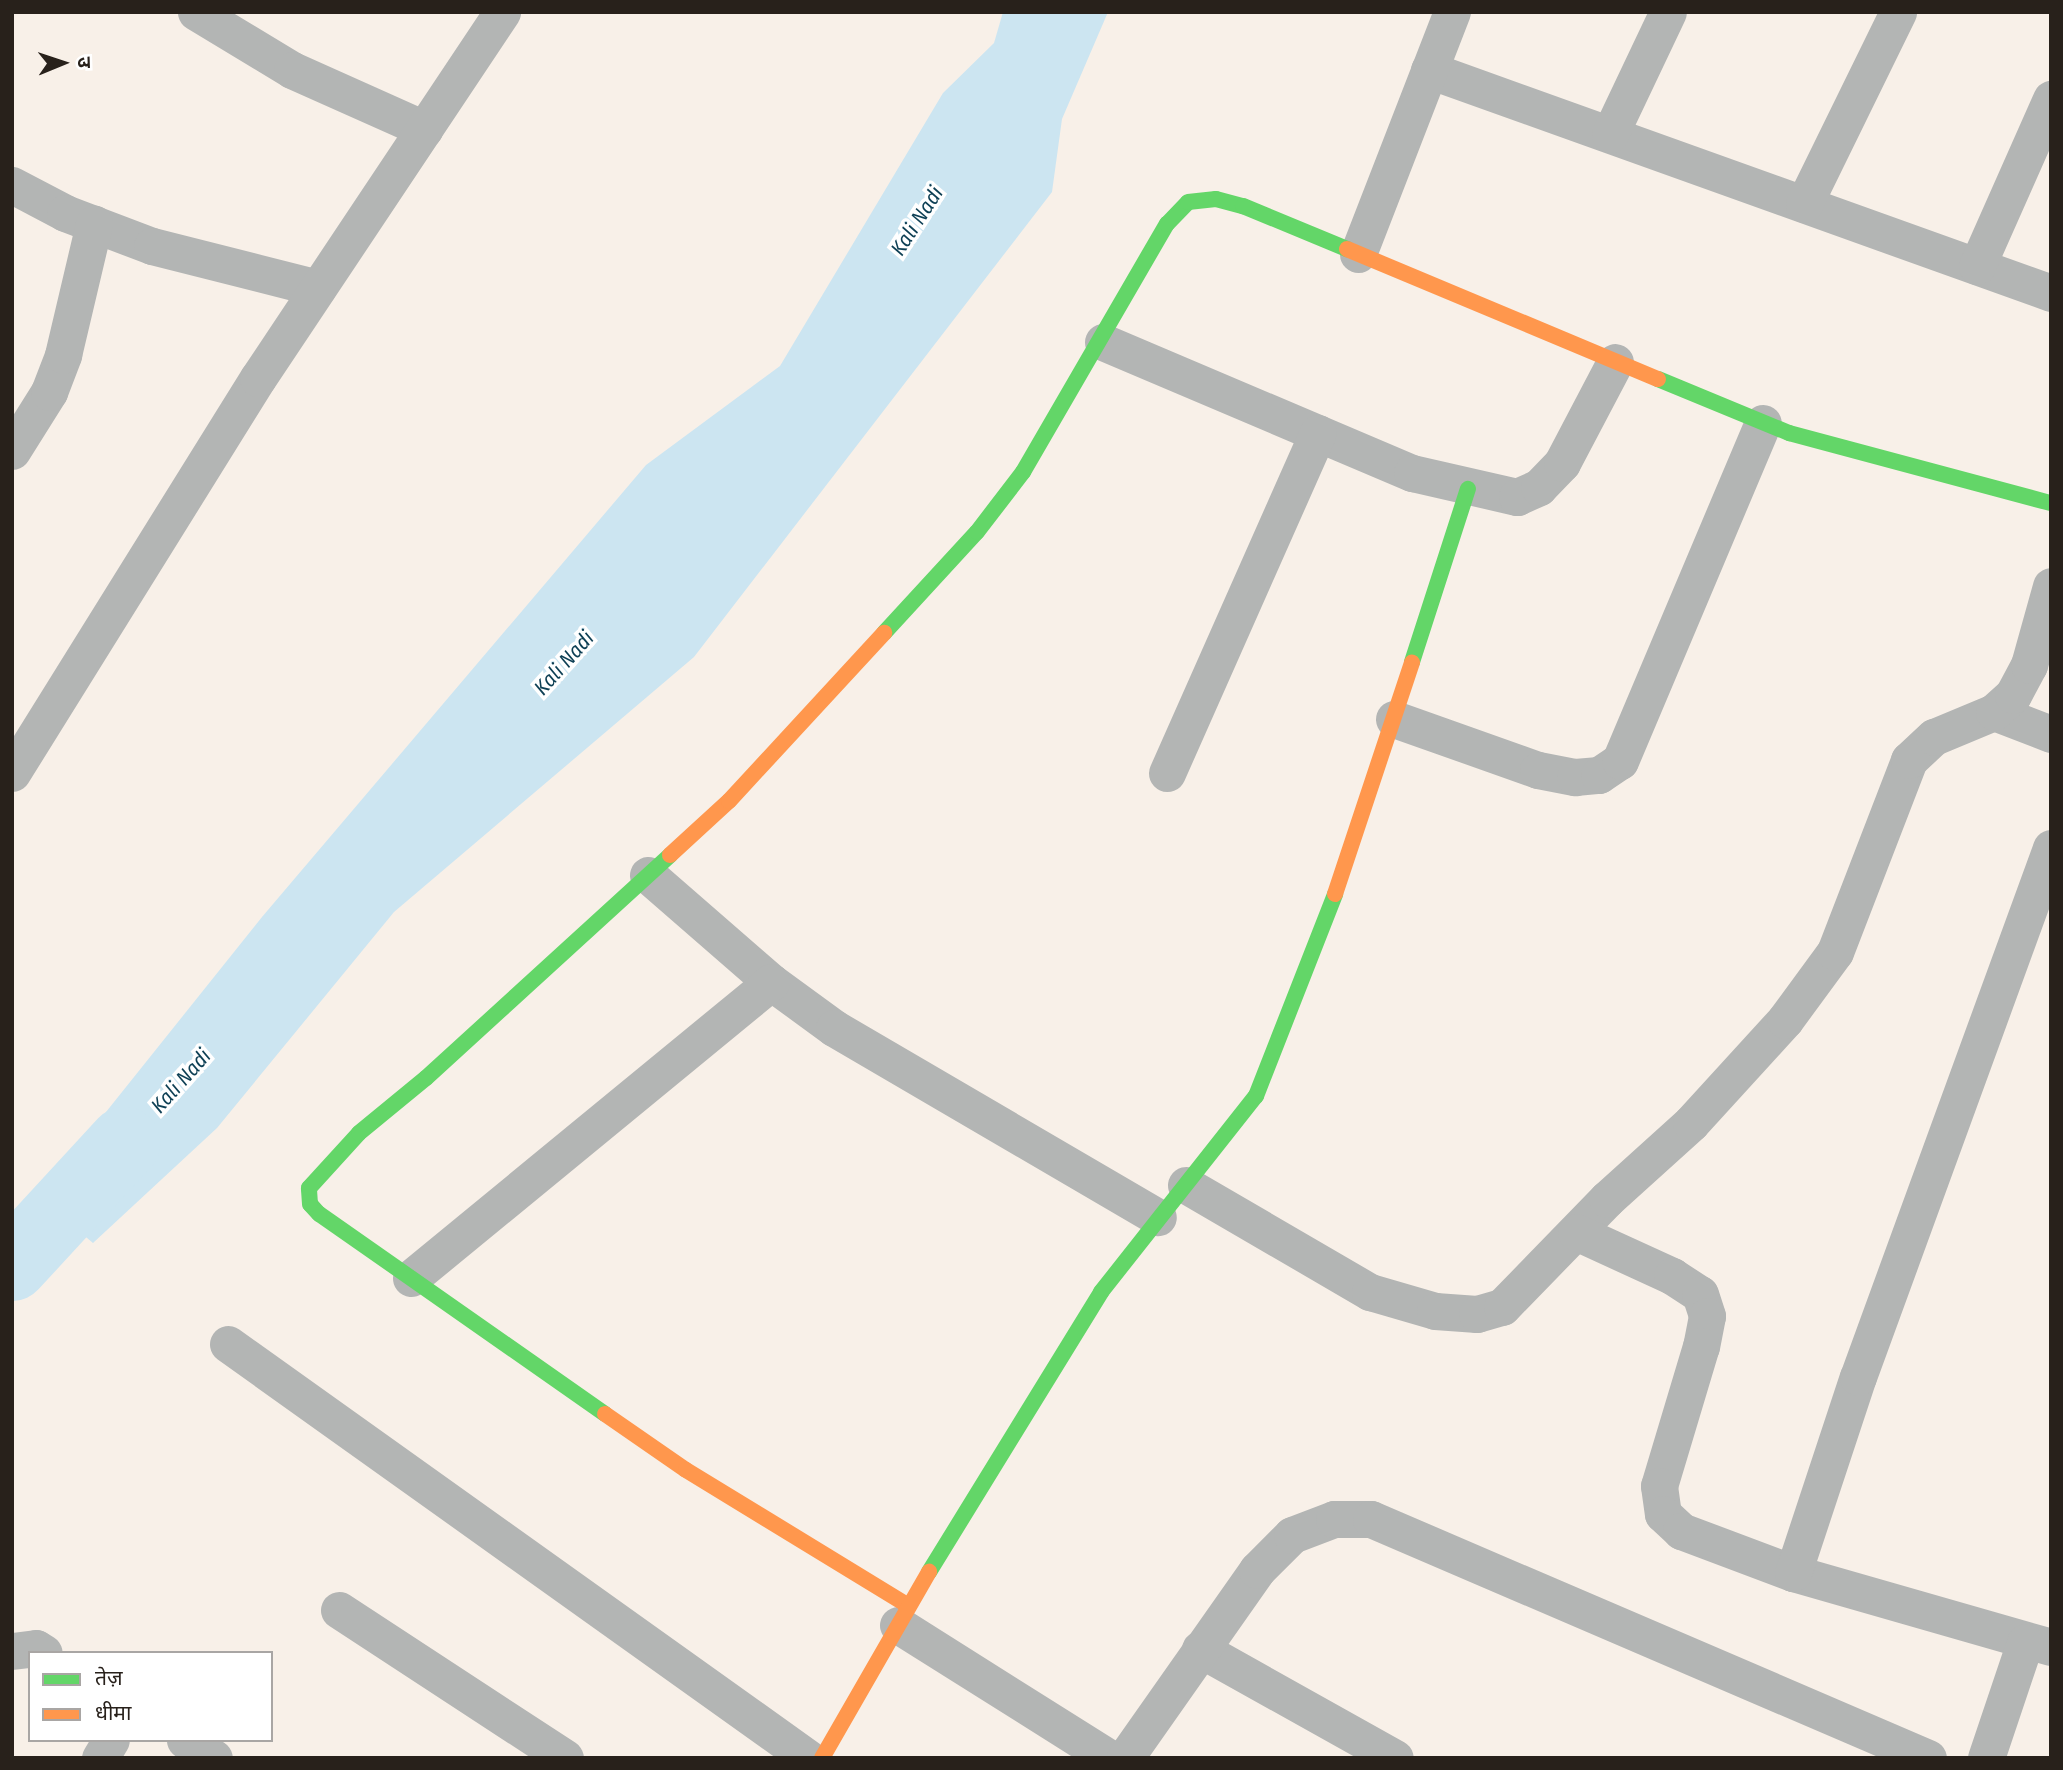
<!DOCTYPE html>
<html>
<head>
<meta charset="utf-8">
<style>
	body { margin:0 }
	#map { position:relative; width:2063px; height:1770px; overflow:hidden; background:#f8f0e8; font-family:"Fira Sans Condensed","Noto Sans Devanagari",sans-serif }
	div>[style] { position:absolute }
	.water>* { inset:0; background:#cce5f1 }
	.river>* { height:72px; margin:-36px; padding:0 36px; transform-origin:36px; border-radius:36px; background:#cce5f1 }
	.street>* { height:37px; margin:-18.5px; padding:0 18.5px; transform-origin:18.5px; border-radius:18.5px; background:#b3b5b4 }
	.fast>* { height:16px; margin:-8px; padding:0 8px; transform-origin:8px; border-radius:8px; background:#63d668 }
	.slow>* { height:16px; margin:-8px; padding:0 8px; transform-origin:8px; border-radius:8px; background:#ff974d }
	span { translate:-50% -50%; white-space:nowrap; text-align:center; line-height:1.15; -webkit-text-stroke:7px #fff; paint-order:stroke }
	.water-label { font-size:21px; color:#0d3f54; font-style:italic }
	.frame { position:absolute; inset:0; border:14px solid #28211b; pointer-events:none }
	.legend { position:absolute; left:28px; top:1651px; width:245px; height:91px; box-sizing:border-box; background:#fff; border:2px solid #a9a6a4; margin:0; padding:9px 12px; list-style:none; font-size:21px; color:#28211b }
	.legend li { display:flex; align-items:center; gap:14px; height:35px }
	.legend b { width:35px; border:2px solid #a9a6a4 }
	.north { position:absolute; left:28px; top:28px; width:70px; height:70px; -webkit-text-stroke:5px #fff; paint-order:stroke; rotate:88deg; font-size:19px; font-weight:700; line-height:28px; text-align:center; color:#28211b }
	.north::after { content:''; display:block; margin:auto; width:24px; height:32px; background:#28211b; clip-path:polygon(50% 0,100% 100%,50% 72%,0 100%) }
</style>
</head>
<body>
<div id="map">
	<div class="water">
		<div style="clip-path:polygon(1003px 12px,1108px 12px,1062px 119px,1052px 192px,694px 657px,394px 912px,217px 1128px,93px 1243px,38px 1197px,262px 917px,646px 465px,780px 366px,943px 93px,994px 43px)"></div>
	</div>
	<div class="river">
		<div style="left:12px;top:1265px;width:166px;rotate:-47.4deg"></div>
	</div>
	<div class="street">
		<div style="left:196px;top:12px;width:112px;rotate:31.1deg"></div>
		<div style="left:292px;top:70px;width:145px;rotate:24.1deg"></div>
		<div style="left:1429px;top:70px;width:661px;rotate:19.72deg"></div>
		<div style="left:1610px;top:134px;width:135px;rotate:-64.6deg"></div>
		<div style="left:12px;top:185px;width:60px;rotate:27.8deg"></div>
		<div style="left:65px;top:213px;width:93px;rotate:20.8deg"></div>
		<div style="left:152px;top:246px;width:171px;rotate:14.2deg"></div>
		<div style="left:1804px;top:204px;width:214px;rotate:-63.9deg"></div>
		<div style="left:1358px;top:254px;width:260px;rotate:-68.8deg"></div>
		<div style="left:1977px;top:266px;width:183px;rotate:-66.1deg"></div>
		<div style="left:1103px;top:342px;width:336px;rotate:23deg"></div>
		<div style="left:1412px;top:473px;width:108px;rotate:12.9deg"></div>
		<div style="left:1517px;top:497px;width:24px;rotate:-24deg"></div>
		<div style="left:1539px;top:487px;width:33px;rotate:-46deg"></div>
		<div style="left:1562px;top:463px;width:114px;rotate:-62.3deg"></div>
		<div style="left:12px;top:451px;width:70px;rotate:-57.9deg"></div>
		<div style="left:49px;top:392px;width:40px;rotate:-69deg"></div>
		<div style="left:63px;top:355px;width:135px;rotate:-76.7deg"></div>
		<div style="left:1994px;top:712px;width:61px;rotate:21.1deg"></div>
		<div style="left:1394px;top:719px;width:153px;rotate:19.5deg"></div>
		<div style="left:1538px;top:770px;width:38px;rotate:11deg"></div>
		<div style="left:1575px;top:777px;width:24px;rotate:-5deg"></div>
		<div style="left:1599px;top:775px;width:25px;rotate:-34deg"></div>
		<div style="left:1620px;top:761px;width:367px;rotate:-67.1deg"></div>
		<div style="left:12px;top:773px;width:465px;rotate:-58.1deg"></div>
		<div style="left:258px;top:378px;width:440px;rotate:-56.3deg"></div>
		<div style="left:1167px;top:773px;width:372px;rotate:-66.1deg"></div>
		<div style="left:648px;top:875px;width:163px;rotate:41deg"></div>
		<div style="left:771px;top:982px;width:78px;rotate:36.1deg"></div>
		<div style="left:834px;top:1028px;width:375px;rotate:30.3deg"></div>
		<div style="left:1186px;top:1185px;width:213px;rotate:30.2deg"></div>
		<div style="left:1370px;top:1292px;width:68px;rotate:16.3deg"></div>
		<div style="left:1435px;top:1311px;width:42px;rotate:4.1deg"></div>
		<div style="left:1477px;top:1314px;width:26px;rotate:-16deg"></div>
		<div style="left:1502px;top:1307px;width:151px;rotate:-45.8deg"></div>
		<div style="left:1607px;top:1199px;width:113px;rotate:-42.1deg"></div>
		<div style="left:1691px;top:1123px;width:139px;rotate:-47.6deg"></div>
		<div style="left:1785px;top:1020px;width:84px;rotate:-53.7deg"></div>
		<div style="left:1835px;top:952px;width:206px;rotate:-68.9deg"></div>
		<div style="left:1909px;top:760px;width:34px;rotate:-43deg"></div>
		<div style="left:1934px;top:737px;width:65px;rotate:-22.6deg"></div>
		<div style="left:1994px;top:712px;width:25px;rotate:-42deg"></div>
		<div style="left:2013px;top:695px;width:34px;rotate:-62deg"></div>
		<div style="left:2029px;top:665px;width:82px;rotate:-74.4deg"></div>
		<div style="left:1576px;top:1232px;width:106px;rotate:24.6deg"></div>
		<div style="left:1672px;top:1276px;width:33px;rotate:33deg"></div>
		<div style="left:1700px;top:1294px;width:23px;rotate:72deg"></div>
		<div style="left:1707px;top:1316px;width:31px;rotate:101deg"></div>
		<div style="left:1701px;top:1346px;width:146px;rotate:106.7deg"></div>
		<div style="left:1659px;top:1486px;width:28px;rotate:82deg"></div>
		<div style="left:1663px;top:1514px;width:25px;rotate:43deg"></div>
		<div style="left:1681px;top:1531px;width:120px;rotate:20.6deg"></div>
		<div style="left:1793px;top:1573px;width:268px;rotate:16deg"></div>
		<div style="left:411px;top:1278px;width:466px;rotate:-39.4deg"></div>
		<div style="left:228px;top:1344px;width:713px;rotate:35.52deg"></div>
		<div style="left:1793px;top:1573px;width:206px;rotate:-71.7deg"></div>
		<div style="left:1858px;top:1377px;width:563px;rotate:-69.96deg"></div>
		<div style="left:339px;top:1610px;width:270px;rotate:33.2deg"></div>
		<div style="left:898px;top:1625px;width:249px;rotate:32.2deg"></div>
		<div style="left:1200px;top:1649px;width:223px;rotate:29.2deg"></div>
		<div style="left:12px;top:1651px;width:24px;rotate:-7deg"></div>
		<div style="left:36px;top:1648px;width:9px;rotate:32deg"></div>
		<div style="left:185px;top:1740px;width:34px;rotate:32deg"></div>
		<div style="left:100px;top:1758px;width:21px;rotate:-59deg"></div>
		<div style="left:1125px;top:1758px;width:230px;rotate:-54.9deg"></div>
		<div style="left:1257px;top:1570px;width:49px;rotate:-45deg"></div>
		<div style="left:1292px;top:1535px;width:45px;rotate:-20.9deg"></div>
		<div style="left:1334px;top:1519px;width:37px"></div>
		<div style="left:1371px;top:1519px;width:606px;rotate:23.22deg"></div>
		<div style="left:1986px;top:1758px;width:122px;rotate:-71.4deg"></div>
	</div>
	<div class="fast">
		<div style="left:1658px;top:379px;width:142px;rotate:22.4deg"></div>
		<div style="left:1789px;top:433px;width:271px;rotate:15deg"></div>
		<div style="left:884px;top:633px;width:137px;rotate:-47.4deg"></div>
		<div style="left:977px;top:532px;width:76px;rotate:-52.5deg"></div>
		<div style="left:1023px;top:472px;width:287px;rotate:-59.9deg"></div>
		<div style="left:1167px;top:224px;width:30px;rotate:-46deg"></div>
		<div style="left:1188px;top:202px;width:28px;rotate:-6deg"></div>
		<div style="left:1216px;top:199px;width:28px;rotate:15deg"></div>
		<div style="left:1243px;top:206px;width:113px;rotate:22.5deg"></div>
		<div style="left:1412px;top:662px;width:182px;rotate:-72.1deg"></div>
		<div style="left:605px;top:1414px;width:349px;rotate:-145deg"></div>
		<div style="left:319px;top:1214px;width:13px;rotate:-132deg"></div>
		<div style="left:310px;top:1204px;width:16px;rotate:-94deg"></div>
		<div style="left:309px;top:1188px;width:74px;rotate:-47.7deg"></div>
		<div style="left:359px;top:1133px;width:87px;rotate:-39.4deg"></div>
		<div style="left:426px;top:1078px;width:331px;rotate:-42.4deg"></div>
		<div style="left:929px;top:1572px;width:329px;rotate:-58.4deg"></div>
		<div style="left:1101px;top:1292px;width:250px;rotate:-51.7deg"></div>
		<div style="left:1256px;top:1096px;width:217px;rotate:-68.6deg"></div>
	</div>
	<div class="slow">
		<div style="left:1347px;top:249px;width:337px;rotate:22.7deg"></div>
		<div style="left:670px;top:855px;width:80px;rotate:-42.5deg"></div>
		<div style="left:729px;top:801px;width:229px;rotate:-47.3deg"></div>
		<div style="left:1335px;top:894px;width:244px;rotate:-71.6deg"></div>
		<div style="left:605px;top:1414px;width:98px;rotate:34.7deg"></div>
		<div style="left:686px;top:1470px;width:261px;rotate:31.4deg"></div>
		<div style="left:822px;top:1758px;width:215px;rotate:-60.1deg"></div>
	</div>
	<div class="water-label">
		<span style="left:917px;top:221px;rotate:-57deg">Kali Nadi</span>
		<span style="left:564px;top:663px;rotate:-48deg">Kali Nadi</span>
		<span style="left:181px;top:1081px;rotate:-48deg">Kali Nadi</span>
	</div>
	<div class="frame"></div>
	<ul class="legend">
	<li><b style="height:9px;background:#63d668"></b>तेज़</li>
	<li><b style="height:9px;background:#ff974d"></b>धीमा</li>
	</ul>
	<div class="north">उ</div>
</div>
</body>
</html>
